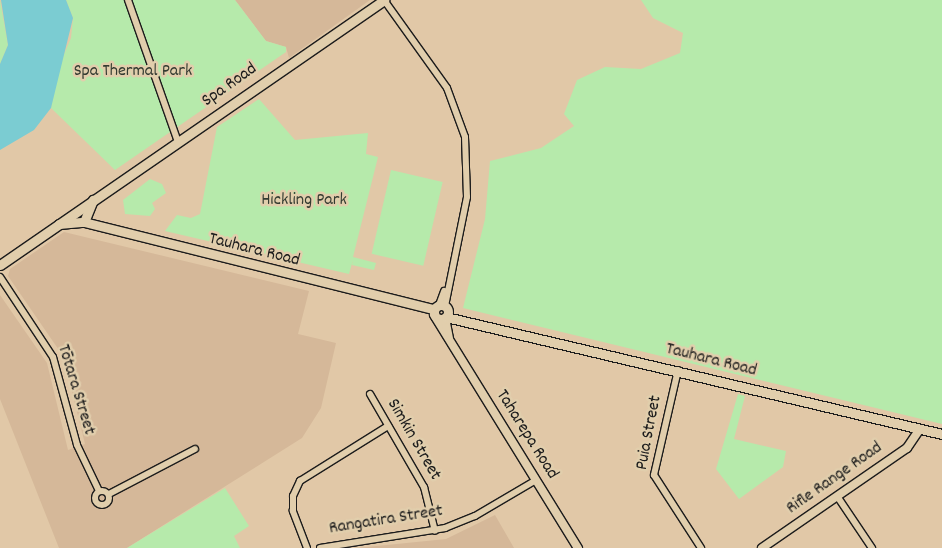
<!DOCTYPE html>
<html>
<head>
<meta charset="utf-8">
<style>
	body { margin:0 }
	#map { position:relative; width:942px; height:548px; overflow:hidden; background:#e1c8a7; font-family:Dekko,sans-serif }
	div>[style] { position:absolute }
	.built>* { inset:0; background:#d5b899 }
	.green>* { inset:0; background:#b6eaab; transform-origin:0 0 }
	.water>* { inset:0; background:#7bccd2 }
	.roads { filter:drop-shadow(1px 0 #1c1c1c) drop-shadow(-1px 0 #1c1c1c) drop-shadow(0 1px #1c1c1c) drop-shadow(0 -1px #1c1c1c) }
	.minor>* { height:6px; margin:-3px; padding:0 3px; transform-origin:3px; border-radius:3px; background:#e1ceac }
	.minor>.ring { margin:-3px; padding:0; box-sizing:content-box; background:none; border:6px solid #e1ceac; border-radius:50% }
	.tertiary>* { height:8px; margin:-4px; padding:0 4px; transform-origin:4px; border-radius:4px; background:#e1ceac }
	.secondary>* { height:9px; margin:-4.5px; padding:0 4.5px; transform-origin:4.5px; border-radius:4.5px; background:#e1ceac }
	.secondary>.ring { margin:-4.5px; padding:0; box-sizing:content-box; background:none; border:9px solid #e1ceac; border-radius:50% }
	span { translate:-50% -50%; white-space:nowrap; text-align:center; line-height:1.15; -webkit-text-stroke:5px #e1ceac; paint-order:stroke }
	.park-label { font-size:18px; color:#333b31 }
	.street-label { font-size:18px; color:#1c1c1c }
</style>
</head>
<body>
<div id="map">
	<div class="built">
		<div style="clip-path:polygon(235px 0,370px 0,289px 58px,286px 47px,266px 41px)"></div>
		<div style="clip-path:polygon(64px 232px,309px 291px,298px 334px,336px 343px,321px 408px,302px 438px,127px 548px,59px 548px,0 399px,0 295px,47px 363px,68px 450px,85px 444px,63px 356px,8px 276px,10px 269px)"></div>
		<div style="clip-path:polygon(495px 515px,514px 548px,357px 548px,446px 539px)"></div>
	</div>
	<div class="green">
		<div style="clip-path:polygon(0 0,8px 45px,0 64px)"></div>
		<div style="clip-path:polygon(66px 0,235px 0,266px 41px,286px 47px,286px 52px,115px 170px,51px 108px,59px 66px,71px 38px,73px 18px)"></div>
		<div style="clip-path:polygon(641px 0,942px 0,942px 424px,463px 308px,485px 219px,490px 161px,541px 148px,574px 126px,564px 114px,577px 80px,605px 67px,641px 69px,680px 53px,683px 33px,653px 18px)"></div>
		<div style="clip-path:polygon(259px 99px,295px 140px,368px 133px,366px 154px,378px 157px,353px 257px,376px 263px,374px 270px,352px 265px,353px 260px,349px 274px,165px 231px,177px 215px,191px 218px,200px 214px,217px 127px)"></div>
		<div style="left:391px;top:170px;width:53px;height:86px;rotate:13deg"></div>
		<div style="clip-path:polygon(150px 179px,162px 184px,166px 193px,152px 203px,155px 209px,150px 216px,125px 214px,123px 200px)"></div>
		<div style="clip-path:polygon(738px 394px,745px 396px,734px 439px,786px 451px,783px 467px,739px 499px,716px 469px)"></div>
		<div style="clip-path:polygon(225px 488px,249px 526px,234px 536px,240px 548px,127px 548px)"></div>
	</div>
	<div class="water">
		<div style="clip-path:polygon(1px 0,66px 0,73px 18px,51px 108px,34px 130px,0 150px,0 64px,8px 45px)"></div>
	</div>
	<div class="roads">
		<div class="minor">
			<div style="left:128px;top:0;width:151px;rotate:70.6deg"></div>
			<div style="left:384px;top:0;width:108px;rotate:54.4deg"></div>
			<div style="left:447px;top:88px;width:52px;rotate:69.8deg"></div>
			<div style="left:465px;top:137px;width:60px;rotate:88.1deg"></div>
			<div style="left:467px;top:197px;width:111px;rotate:101.4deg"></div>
			<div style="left:0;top:277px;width:96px;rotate:56.5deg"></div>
			<div style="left:53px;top:357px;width:91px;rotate:74.7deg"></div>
			<div style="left:77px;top:445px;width:51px;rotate:64.4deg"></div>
			<div style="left:439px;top:305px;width:15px;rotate:-70deg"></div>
			<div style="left:678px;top:370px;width:108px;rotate:102.9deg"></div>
			<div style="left:654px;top:475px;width:87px;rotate:57.2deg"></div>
			<div style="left:370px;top:394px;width:108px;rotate:59.9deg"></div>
			<div style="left:424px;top:487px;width:45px;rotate:76deg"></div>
			<div class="ring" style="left:95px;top:491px;width:8px;height:8px"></div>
			<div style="left:109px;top:494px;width:97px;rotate:-27.6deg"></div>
			<div style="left:837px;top:496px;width:63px;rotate:56.1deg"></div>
			<div style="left:307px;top:548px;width:40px;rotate:-111deg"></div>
			<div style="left:293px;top:511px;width:15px;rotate:-90deg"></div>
			<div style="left:293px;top:496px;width:17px;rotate:-65deg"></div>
			<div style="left:300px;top:481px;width:104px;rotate:-32deg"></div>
			<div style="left:320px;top:548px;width:127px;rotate:-9.1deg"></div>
			<div style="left:445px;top:528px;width:32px;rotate:-22deg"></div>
			<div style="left:475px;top:516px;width:71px;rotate:-30.5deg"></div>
		</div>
		<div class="tertiary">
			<div style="left:434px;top:315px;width:274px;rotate:58.3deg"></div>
			<div style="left:445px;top:318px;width:20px;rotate:79deg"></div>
			<div style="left:762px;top:548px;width:176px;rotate:-34.6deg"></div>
			<div style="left:907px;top:448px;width:23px;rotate:-56deg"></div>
		</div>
		<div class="secondary">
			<div style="left:84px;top:222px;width:24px;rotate:-68deg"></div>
			<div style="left:59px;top:224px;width:25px;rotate:-5deg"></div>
			<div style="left:84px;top:222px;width:361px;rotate:14deg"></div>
			<div style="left:0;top:265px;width:467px;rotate:-34.6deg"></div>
			<div class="ring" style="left:434px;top:305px;width:5px;height:5px"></div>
			<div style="left:446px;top:317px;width:510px;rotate:13.27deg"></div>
		</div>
	</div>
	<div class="park-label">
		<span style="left:133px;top:72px">Spa Thermal Park</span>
		<span style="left:304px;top:201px">Hickling Park</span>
	</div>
	<div class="street-label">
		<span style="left:230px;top:86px;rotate:-35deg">Spa Road</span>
		<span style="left:254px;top:251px;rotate:14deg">Tauhara Road</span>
		<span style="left:711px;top:361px;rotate:14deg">Tauhara Road</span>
		<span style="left:75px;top:390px;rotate:73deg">Tōtara Street</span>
		<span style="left:650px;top:433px;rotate:-79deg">Puia Street</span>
		<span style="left:526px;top:435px;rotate:58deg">Taharepa Road</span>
		<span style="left:413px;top:440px;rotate:60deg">Simkin Street</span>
		<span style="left:835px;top:479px;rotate:-35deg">Rifle Range Road</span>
		<span style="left:386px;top:521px;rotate:-9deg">Rangatira Street</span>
	</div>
</div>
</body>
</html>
